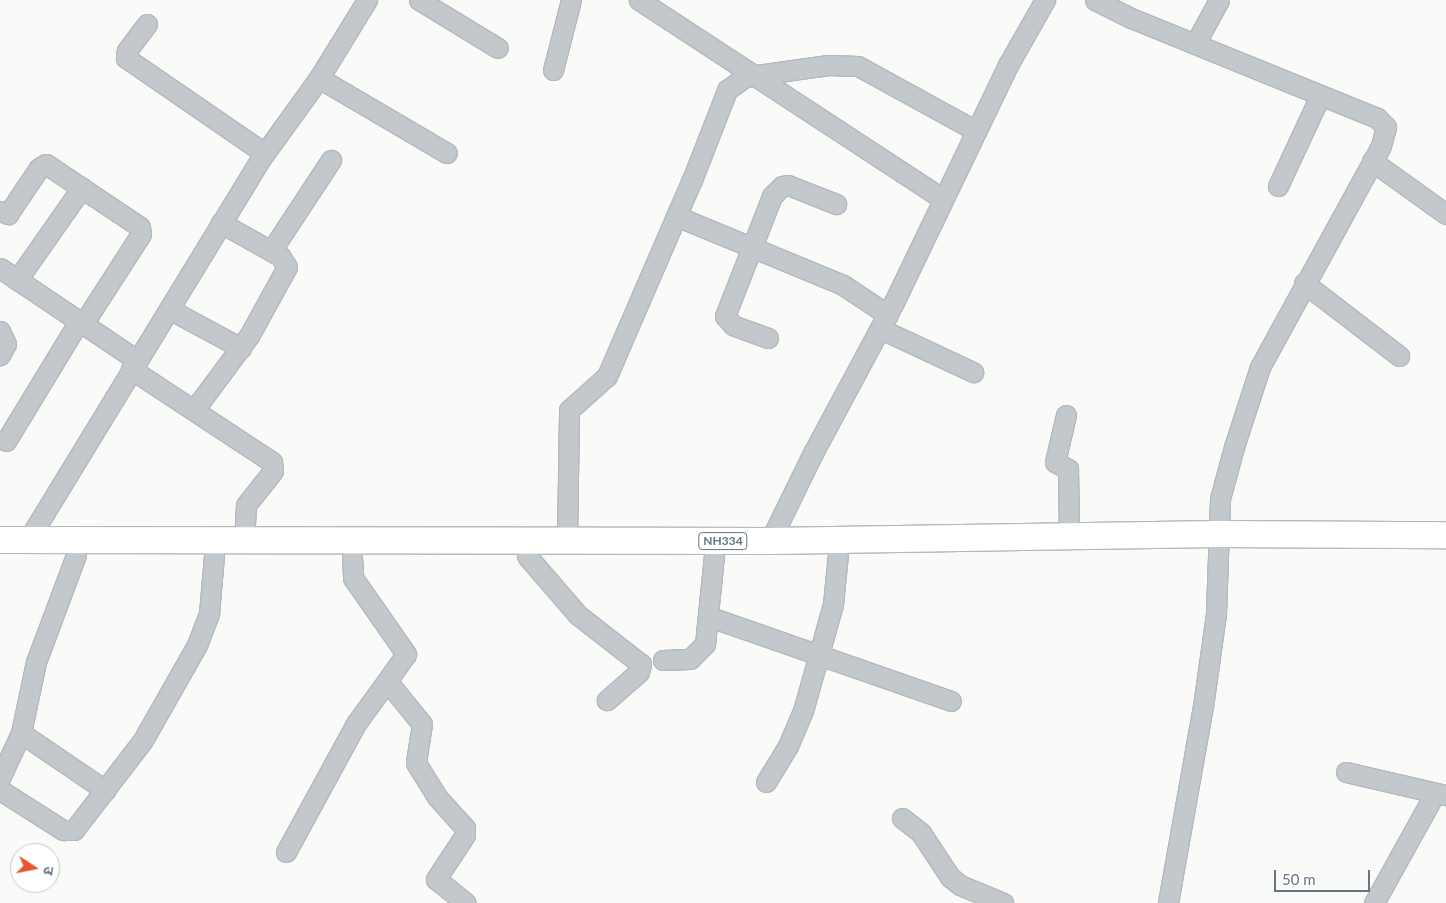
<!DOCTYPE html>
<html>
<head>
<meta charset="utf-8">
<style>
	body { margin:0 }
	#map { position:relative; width:1446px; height:903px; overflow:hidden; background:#fafaf8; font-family:Lato,"Noto Sans Devanagari",sans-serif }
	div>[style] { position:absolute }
	.roads { filter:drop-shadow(1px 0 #b4b9bd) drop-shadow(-1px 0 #b4b9bd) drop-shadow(0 1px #b4b9bd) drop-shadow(0 -1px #b4b9bd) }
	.minor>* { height:19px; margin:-9.5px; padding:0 9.5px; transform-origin:9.5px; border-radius:9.5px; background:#c3c8cc }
	.highway>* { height:26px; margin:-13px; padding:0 13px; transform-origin:13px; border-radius:13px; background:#fff }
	span { translate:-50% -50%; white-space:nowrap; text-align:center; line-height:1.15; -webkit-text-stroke:5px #fff; paint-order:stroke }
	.shield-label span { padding:1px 4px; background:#fff; border:1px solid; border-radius:4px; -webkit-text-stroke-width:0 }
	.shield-label { font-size:12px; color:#657683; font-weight:700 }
	.north { position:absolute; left:10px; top:843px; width:50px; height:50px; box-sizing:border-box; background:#fff; border:1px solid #c1c8cd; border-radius:50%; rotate:101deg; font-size:14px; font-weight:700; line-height:20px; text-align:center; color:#657683 }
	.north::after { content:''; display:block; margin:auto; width:18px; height:22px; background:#e4572e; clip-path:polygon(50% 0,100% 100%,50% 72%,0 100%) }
	.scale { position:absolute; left:1274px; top:870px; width:96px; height:22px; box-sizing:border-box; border:2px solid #657683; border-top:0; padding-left:6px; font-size:15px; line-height:18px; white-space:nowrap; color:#657683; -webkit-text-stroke:4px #fff; paint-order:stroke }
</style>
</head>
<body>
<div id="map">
	<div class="roads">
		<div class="minor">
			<div style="left:419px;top:0;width:92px;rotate:31.3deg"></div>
			<div style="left:639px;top:0;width:363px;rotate:33.2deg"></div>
			<div style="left:1095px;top:0;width:40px;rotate:26.6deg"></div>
			<div style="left:1131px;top:18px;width:266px;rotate:22.1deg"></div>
			<div style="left:1377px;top:118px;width:13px;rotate:45deg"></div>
			<div style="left:1386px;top:127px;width:20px;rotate:105deg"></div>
			<div style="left:1381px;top:146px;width:252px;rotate:118.7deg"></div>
			<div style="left:1260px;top:367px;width:84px;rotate:108deg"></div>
			<div style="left:1234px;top:447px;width:54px;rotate:105.1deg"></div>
			<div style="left:1220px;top:499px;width:115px;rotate:92deg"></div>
			<div style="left:1216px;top:614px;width:93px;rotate:98deg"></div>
			<div style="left:1203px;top:706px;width:200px;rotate:100.1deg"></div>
			<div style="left:147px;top:24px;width:34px;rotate:127deg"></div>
			<div style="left:127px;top:51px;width:7px;rotate:98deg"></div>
			<div style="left:126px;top:58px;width:168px;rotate:34.5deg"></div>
			<div style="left:1195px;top:44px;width:50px;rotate:-61.4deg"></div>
			<div style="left:553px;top:70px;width:72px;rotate:-75.6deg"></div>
			<div style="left:319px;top:78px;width:148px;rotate:30.4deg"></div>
			<div style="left:1372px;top:161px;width:91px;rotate:35.6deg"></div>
			<div style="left:1278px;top:186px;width:99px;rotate:-65deg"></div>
			<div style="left:0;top:211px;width:9px;rotate:21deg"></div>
			<div style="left:8px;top:214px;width:55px;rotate:-56deg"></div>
			<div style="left:39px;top:168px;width:8px;rotate:-30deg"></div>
			<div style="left:46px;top:164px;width:113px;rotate:33.8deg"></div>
			<div style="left:140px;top:227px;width:7px;rotate:82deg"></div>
			<div style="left:141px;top:234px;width:107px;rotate:122.8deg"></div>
			<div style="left:676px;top:216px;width:181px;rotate:22.4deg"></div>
			<div style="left:843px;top:285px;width:54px;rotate:33.7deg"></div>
			<div style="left:271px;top:251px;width:109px;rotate:-56.6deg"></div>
			<div style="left:0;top:268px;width:165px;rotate:33.9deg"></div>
			<div style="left:17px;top:280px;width:113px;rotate:-55deg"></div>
			<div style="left:1304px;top:283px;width:120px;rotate:37.5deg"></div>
			<div style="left:169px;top:309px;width:82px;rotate:28.4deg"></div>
			<div style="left:881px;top:329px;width:102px;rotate:25.1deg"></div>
			<div style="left:0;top:331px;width:14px;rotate:65deg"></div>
			<div style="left:6px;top:344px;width:13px;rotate:119deg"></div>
			<div style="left:768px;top:338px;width:37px;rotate:-160deg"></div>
			<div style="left:733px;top:325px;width:12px;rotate:-132deg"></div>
			<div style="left:725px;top:316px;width:129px;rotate:-68.6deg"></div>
			<div style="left:772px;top:196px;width:14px;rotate:-45deg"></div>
			<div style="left:782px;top:186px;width:6px;rotate:-9deg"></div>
			<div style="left:788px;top:185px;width:52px;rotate:21.6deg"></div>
			<div style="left:131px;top:369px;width:169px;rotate:33.4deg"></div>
			<div style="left:272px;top:462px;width:9px;rotate:84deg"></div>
			<div style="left:273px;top:471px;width:43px;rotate:128.5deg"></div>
			<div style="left:246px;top:505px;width:36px;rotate:93deg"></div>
			<div style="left:194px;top:410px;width:92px;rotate:-53.4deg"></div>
			<div style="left:249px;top:336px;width:79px;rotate:-61.2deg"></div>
			<div style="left:287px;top:267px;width:13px;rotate:-122deg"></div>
			<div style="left:280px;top:256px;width:68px;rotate:-150.8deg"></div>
			<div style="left:1066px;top:415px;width:48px;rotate:103.2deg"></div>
			<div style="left:1055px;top:462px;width:15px;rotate:28deg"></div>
			<div style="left:1068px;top:469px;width:66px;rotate:89.1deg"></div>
			<div style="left:6px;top:441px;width:140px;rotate:-58.7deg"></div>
			<div style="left:28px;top:540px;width:449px;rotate:-58.6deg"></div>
			<div style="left:262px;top:157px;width:97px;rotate:-54.2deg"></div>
			<div style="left:319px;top:78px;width:92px;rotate:-58.4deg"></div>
			<div style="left:567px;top:541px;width:131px;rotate:-89.1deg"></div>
			<div style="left:569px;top:410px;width:51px;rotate:-41.8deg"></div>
			<div style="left:607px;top:376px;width:214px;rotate:-66.6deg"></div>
			<div style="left:692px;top:180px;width:97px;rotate:-68.7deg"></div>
			<div style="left:727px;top:90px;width:22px;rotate:-36deg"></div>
			<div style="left:745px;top:77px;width:12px;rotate:-9deg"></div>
			<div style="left:757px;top:75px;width:72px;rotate:-8deg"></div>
			<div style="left:828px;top:65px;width:30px;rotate:2deg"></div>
			<div style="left:858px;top:66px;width:135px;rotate:28.8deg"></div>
			<div style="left:770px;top:541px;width:98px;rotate:-64deg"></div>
			<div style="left:813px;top:453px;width:171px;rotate:-61.8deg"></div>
			<div style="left:894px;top:302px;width:263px;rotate:-64.3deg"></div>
			<div style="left:1008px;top:65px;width:75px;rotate:-60.4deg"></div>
			<div style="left:527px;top:556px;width:78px;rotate:49.2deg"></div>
			<div style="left:578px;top:615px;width:80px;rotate:37.9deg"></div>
			<div style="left:641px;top:664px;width:8px;rotate:104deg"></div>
			<div style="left:639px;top:672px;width:43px;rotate:138.8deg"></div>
			<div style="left:352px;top:557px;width:21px;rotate:87deg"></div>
			<div style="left:353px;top:578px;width:93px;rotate:55.1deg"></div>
			<div style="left:406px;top:654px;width:33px;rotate:125deg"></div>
			<div style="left:387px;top:681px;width:55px;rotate:50.9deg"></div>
			<div style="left:422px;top:724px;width:39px;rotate:99deg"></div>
			<div style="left:416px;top:763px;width:40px;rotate:58deg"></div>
			<div style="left:437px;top:797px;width:42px;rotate:47.9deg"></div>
			<div style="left:465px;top:828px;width:7px;rotate:90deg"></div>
			<div style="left:465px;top:835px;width:53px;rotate:123.4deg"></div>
			<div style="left:436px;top:879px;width:38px;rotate:39deg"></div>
			<div style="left:710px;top:617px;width:255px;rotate:19.2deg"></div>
			<div style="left:663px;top:660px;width:27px;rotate:-2deg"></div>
			<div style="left:690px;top:659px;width:21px;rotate:-45deg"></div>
			<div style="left:705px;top:644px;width:88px;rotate:-84.2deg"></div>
			<div style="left:21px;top:733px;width:102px;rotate:34.2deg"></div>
			<div style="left:1346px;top:772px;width:102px;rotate:13.1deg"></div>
			<div style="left:0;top:778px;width:50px;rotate:-65deg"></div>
			<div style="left:21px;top:733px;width:73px;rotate:-78.1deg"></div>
			<div style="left:36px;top:662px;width:114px;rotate:-69.5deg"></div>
			<div style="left:766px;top:782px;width:42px;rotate:-58.6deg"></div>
			<div style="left:788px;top:746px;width:38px;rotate:-67deg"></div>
			<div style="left:803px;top:711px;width:111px;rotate:-74.3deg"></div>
			<div style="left:833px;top:604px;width:50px;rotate:-84.3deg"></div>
			<div style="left:0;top:790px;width:75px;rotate:32.4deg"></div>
			<div style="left:63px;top:830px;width:11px"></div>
			<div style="left:74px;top:830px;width:113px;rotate:-52.5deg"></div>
			<div style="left:143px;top:740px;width:109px;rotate:-60.4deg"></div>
			<div style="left:197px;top:645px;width:34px;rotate:-69deg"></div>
			<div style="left:209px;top:613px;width:57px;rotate:-85deg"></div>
			<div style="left:902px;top:818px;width:24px;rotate:38deg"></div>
			<div style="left:921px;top:833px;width:53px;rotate:56.6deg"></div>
			<div style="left:950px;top:877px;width:13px;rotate:39deg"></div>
			<div style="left:960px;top:885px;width:47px;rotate:22.7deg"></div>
			<div style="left:286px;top:852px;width:148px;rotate:-61.4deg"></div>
			<div style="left:357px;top:722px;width:51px;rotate:-53.8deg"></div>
			<div style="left:1374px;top:903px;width:126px;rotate:-61deg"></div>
		</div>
		<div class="highway">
			<div style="left:0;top:540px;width:770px;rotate:0.07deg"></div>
			<div style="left:770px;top:541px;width:448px;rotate:-0.9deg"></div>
			<div style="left:1218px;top:534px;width:228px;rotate:0.3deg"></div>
		</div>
	</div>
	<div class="shield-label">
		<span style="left:723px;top:541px">NH334</span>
	</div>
	<div class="north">उ</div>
	<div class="scale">50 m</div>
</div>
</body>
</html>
